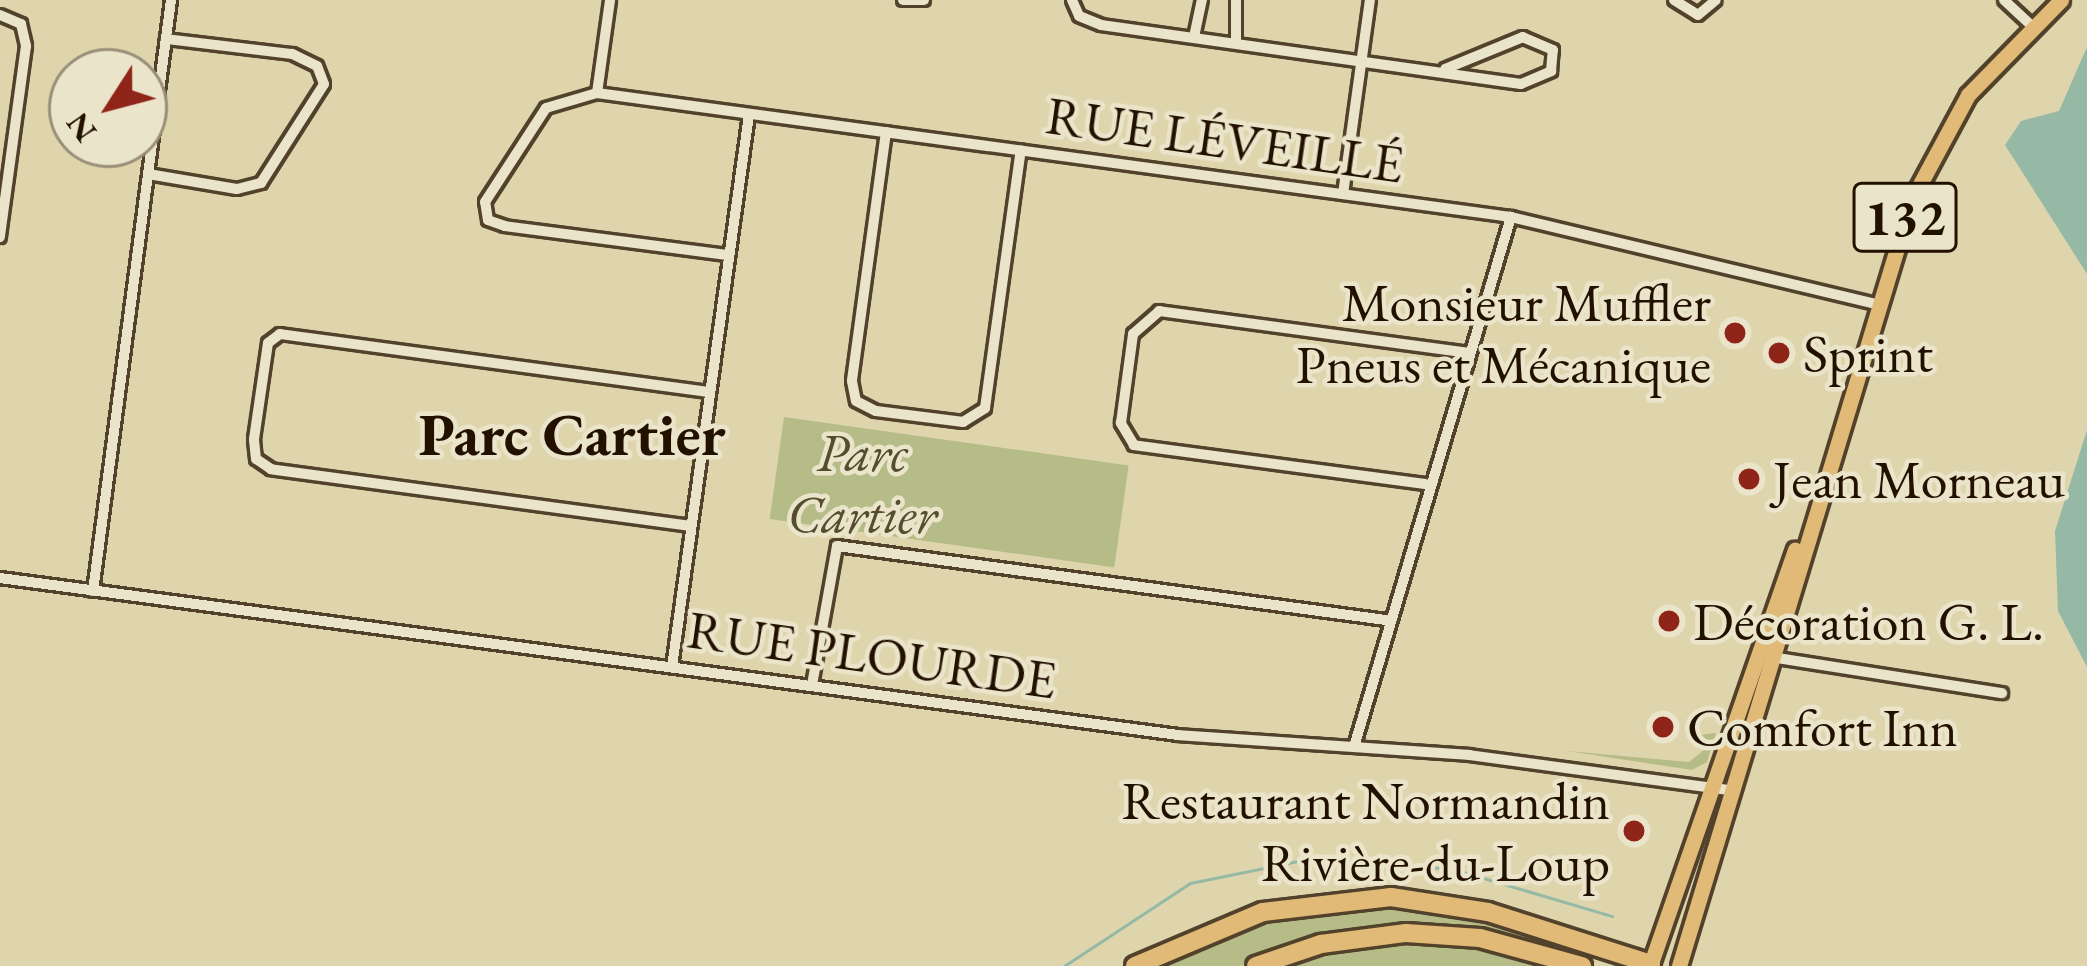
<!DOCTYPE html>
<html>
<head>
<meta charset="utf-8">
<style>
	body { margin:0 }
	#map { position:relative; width:2087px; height:966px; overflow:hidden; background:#dfd5ad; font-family:"EB Garamond",serif }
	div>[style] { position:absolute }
	.green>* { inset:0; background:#b6bc87; transform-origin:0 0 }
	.water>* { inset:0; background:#95b9a5 }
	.stream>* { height:3px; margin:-1.5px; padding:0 1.5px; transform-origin:1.5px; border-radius:1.5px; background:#95b9a5 }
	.roads { filter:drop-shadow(3px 0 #52422b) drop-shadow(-3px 0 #52422b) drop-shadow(0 3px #52422b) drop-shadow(0 -3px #52422b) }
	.minor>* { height:10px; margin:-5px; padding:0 5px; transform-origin:5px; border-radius:5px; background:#eae4ca }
	.primary>* { height:15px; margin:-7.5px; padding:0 7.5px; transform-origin:7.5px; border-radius:7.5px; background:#e0ba76 }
	.motorway>* { height:18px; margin:-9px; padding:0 9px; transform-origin:9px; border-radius:9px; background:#e0ba76 }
	.dots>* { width:33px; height:33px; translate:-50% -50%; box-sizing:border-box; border:6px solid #eae4ca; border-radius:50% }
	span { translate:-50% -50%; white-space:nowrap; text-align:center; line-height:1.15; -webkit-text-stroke:9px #eae4ca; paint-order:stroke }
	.shield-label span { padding:3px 9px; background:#eae4ca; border:3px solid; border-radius:9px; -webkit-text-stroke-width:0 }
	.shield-label { font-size:51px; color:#231100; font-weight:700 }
	.street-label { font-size:54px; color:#231100 }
	.poi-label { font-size:54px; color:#231100 }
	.right { translate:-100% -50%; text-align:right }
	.left { translate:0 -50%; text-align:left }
	.park-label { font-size:54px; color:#564d2f; font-style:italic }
	.quarter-label { font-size:60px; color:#231100; font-weight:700 }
	.north { position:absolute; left:48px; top:48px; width:120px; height:120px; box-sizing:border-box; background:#eae4ca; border:3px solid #9a9079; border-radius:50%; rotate:234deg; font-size:33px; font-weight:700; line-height:48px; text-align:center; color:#231100 }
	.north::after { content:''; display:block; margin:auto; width:42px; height:54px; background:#8f2418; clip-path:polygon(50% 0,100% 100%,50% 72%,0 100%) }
</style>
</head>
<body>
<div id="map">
	<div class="green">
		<div style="left:784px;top:417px;width:348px;height:103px;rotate:8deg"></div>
		<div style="clip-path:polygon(1716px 733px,1707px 762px,1692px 770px,1567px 751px,1689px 762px,1704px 750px,1699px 735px)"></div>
		<div style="clip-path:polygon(1380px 905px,1501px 922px,1612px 960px,1499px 932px,1406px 926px,1240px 966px,1153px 966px,1256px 922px)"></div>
		<div style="clip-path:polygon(1396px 941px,1463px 945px,1556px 966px,1278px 966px)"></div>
	</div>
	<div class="water">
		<div style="clip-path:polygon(2087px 47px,2087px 274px,2005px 145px,2021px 121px,2059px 111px)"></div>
		<div style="clip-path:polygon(2087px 430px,2087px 667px,2058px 611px,2055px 531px)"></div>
	</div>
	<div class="stream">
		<div style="left:1064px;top:966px;width:151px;rotate:-33.4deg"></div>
		<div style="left:1190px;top:883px;width:120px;rotate:-11.5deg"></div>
		<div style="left:1308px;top:859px;width:145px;rotate:3.9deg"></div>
		<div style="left:1453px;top:869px;width:166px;rotate:16.5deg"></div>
	</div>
	<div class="roads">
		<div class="minor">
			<div style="left:903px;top:0;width:21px"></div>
			<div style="left:1072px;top:0;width:17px;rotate:66deg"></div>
			<div style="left:1079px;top:16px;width:24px;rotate:22deg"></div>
			<div style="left:1101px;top:25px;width:424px;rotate:8deg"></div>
			<div style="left:1521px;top:84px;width:33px;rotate:-23deg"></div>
			<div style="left:1551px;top:71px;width:21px;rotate:-85deg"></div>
			<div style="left:1553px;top:50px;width:33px;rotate:-157deg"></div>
			<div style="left:1523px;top:37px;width:84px;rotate:157.7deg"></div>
			<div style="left:1236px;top:0;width:42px;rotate:90deg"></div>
			<div style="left:1674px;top:0;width:28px;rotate:32deg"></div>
			<div style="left:1698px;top:15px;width:23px;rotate:-40deg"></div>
			<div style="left:2004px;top:0;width:37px;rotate:43deg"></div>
			<div style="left:0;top:15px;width:23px;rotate:23deg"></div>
			<div style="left:21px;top:24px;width:23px;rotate:77deg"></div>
			<div style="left:26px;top:46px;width:193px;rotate:97.8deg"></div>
			<div style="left:1194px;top:37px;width:38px;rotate:-78deg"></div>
			<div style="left:597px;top:93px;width:94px;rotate:-82deg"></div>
			<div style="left:886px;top:132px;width:251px;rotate:97.8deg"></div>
			<div style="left:852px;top:381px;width:20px;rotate:79deg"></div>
			<div style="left:856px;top:401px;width:22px;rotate:27deg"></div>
			<div style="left:876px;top:411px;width:88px;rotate:7.2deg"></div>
			<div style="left:963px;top:422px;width:26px;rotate:-32deg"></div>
			<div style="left:985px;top:408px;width:260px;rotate:-82.1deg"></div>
			<div style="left:148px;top:174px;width:90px;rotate:9.6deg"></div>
			<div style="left:237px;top:189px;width:25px;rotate:-14deg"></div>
			<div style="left:261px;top:183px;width:117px;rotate:-57.5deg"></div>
			<div style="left:324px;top:84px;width:19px;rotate:-111deg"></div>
			<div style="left:317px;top:66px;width:28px;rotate:-154deg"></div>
			<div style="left:292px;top:54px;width:127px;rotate:-173.2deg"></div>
			<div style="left:1343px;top:194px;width:196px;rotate:-82.1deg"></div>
			<div style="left:727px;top:255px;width:224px;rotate:-172.6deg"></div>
			<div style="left:505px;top:226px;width:18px;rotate:-161deg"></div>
			<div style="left:488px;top:220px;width:18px;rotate:-99deg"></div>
			<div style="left:485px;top:202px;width:112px;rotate:-57deg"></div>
			<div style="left:546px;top:108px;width:53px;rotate:-16.4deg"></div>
			<div style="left:597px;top:93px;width:922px;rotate:7.73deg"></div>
			<div style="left:1511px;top:217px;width:376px;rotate:13.4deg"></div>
			<div style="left:1425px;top:484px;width:294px;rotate:-172.4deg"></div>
			<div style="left:1134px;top:445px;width:26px;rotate:-121deg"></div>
			<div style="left:1121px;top:423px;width:90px;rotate:-82.3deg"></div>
			<div style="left:1133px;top:334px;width:35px;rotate:-41deg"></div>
			<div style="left:1159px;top:311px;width:312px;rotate:7.7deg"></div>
			<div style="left:691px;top:526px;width:424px;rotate:-172.3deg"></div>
			<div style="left:271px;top:469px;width:18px;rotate:-146deg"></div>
			<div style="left:256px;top:459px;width:20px;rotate:-96deg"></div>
			<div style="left:254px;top:439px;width:97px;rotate:-81.7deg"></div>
			<div style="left:268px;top:343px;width:15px;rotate:-37deg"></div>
			<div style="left:280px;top:334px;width:433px;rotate:7.7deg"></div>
			<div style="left:0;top:578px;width:1188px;rotate:7.59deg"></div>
			<div style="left:1178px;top:735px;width:292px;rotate:3.9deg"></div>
			<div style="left:1469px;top:755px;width:268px;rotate:7.7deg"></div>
			<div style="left:93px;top:591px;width:596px;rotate:-82.48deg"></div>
			<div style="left:1771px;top:657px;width:234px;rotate:8.9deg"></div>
			<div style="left:672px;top:667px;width:557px;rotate:-82.06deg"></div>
			<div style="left:812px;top:685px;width:141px;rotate:-79.8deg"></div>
			<div style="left:837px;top:546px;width:554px;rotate:7.68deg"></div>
			<div style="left:1354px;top:747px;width:553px;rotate:-73.5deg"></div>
		</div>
		<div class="primary">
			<div style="left:1650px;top:966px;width:441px;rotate:-70.8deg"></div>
			<div style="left:1679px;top:966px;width:802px;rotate:-73.1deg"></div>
			<div style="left:1912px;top:199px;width:118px;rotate:-61.7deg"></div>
			<div style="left:1968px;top:95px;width:133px;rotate:-45.6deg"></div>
		</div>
		<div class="motorway">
			<div style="left:1135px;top:966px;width:139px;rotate:-22.9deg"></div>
			<div style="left:1263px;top:912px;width:129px;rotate:-6.7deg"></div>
			<div style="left:1391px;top:897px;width:98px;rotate:8.8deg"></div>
			<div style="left:1488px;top:912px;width:171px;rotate:17.7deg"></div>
			<div style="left:1256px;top:966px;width:69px;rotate:-18.7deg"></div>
			<div style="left:1321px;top:944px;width:86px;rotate:-7.4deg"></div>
			<div style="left:1406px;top:933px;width:74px;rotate:3.9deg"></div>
			<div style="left:1480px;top:938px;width:106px;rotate:15.4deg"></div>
		</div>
	</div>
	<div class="dots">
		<div style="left:1735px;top:333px;background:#8f2418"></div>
		<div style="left:1779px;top:353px;background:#8f2418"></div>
		<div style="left:1749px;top:479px;background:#8f2418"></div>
		<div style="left:1669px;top:621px;background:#8f2418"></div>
		<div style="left:1663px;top:727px;background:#8f2418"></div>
		<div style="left:1634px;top:831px;background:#8f2418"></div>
	</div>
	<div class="shield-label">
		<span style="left:1905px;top:217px">132</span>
	</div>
	<div class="street-label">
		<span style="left:1225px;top:139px;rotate:8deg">RUE LÉVEILLÉ</span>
		<span style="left:872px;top:654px;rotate:8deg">RUE PLOURDE</span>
	</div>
	<div class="poi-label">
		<span class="right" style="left:1711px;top:333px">Monsieur Muffler<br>Pneus et Mécanique</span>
		<span class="left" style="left:1803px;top:353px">Sprint</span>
		<span class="left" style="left:1773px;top:479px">Jean Morneau</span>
		<span class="left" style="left:1693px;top:621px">Décoration G. L.</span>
		<span class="left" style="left:1687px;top:727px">Comfort Inn</span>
		<span class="right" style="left:1610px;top:831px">Restaurant Normandin<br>Rivière-du-Loup</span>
	</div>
	<div class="park-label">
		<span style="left:862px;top:483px">Parc<br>Cartier</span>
	</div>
	<div class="quarter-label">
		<span style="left:572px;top:434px">Parc Cartier</span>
	</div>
	<div class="north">N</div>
</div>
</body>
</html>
